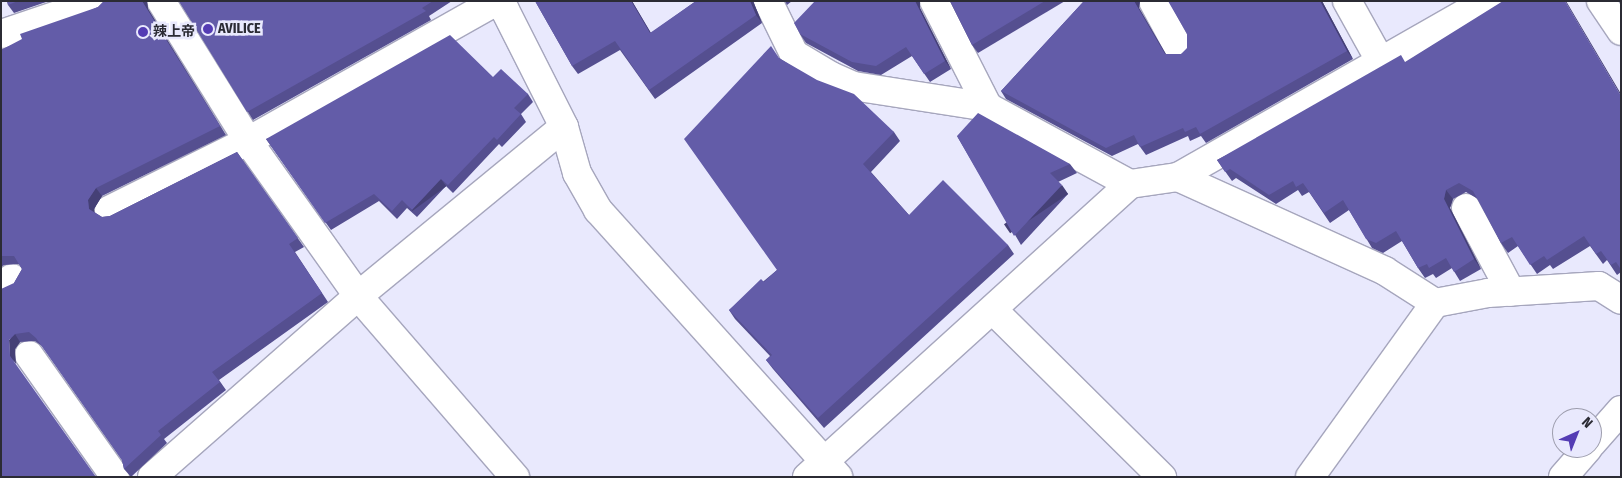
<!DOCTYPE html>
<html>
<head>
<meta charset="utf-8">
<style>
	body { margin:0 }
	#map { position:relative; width:1622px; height:478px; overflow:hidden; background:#e9e9fd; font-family:"Fira Sans Condensed","Noto Sans JP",sans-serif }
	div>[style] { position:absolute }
	.roads { filter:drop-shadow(1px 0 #a6a6bd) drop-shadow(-1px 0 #a6a6bd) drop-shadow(0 1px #a6a6bd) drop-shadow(0 -1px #a6a6bd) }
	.minor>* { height:28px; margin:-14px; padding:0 14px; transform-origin:14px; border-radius:14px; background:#fff }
	.major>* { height:28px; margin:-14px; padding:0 14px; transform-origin:14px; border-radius:14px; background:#fff }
	.wall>* { inset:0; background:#554f90 }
	.shaded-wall>* { inset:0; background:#454076; transform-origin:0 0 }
	.building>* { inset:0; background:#635ca8 }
	.dots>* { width:14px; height:14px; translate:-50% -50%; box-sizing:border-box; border:2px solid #e9e9fd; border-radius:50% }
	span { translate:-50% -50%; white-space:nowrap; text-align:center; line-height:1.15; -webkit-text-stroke:5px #e9e9fd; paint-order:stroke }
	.poi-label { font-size:14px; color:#2b2b34; font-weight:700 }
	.left { translate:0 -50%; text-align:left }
	.frame { position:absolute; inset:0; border:2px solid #2b2b34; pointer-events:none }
	.north { position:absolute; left:1552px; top:408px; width:50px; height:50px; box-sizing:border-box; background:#e9e9fd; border:1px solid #9d9dad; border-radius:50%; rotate:44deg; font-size:14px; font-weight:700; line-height:20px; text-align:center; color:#2b2b34 }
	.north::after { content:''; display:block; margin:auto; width:18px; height:22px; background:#543cb4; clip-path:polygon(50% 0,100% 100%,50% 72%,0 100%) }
</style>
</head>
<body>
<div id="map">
	<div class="roads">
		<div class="minor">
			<div style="left:161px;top:1px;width:165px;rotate:58.1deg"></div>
			<div style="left:248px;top:141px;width:190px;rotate:54.6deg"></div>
			<div style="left:358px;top:296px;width:240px;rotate:49.1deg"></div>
			<div style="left:494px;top:1px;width:14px;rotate:39deg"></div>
			<div style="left:505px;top:10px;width:131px;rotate:63.2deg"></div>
			<div style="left:564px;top:127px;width:48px;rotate:74.2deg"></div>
			<div style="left:577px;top:173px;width:43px;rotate:60.4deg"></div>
			<div style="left:598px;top:210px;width:359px;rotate:48deg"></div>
			<div style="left:768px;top:1px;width:59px;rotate:63.9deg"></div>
			<div style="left:794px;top:54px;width:43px;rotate:30.7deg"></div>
			<div style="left:831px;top:76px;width:24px;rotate:24deg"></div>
			<div style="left:853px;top:86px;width:137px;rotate:8.8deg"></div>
			<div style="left:988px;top:107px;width:162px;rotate:28.5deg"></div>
			<div style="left:934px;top:1px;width:119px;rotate:63deg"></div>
			<div style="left:1153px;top:1px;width:55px;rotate:61.6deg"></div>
			<div style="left:1347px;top:1px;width:70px;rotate:60.9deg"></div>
			<div style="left:1601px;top:1px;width:36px;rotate:56deg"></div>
			<div style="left:1178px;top:177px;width:227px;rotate:24.4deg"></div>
			<div style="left:1385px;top:271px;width:59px;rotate:32.6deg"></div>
			<div style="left:1435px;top:303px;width:54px;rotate:-10.7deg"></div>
			<div style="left:1488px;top:293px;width:111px;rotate:-3.6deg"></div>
			<div style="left:1599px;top:286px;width:26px;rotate:32deg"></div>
			<div style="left:1466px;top:208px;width:95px;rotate:61.8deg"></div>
			<div style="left:109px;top:210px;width:155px;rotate:-26.4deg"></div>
			<div style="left:248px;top:141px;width:283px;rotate:-29.4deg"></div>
			<div style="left:1px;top:285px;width:13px;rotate:-32deg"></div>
			<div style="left:993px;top:310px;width:238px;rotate:44.7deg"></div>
			<div style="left:29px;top:355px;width:149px;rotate:54.8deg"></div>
			<div style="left:1592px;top:443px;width:44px;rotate:-48.7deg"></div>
			<div style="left:152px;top:477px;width:274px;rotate:-41.3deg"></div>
			<div style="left:358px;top:296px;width:266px;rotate:-39.4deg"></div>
			<div style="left:807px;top:477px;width:436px;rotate:-42.2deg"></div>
			<div style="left:1130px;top:184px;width:49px;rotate:-8.3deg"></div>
			<div style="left:1178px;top:177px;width:356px;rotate:-29.7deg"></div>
			<div style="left:1310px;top:477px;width:214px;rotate:-54.3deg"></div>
			<div style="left:1563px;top:477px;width:38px;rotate:-49deg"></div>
		</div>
		<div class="major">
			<div style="left:1px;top:34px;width:103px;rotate:-18.6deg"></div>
		</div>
	</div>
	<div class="wall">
		<div style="clip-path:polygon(7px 1px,49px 1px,14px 13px,8px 5px)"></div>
		<div style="clip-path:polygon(104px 1px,147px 1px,148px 9px,226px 135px,102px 196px,94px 209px,94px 212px,102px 217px,110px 216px,237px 152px,304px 247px,295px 252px,328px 302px,219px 380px,226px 390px,164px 439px,167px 443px,131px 477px,124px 469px,122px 460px,42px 346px,35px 341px,20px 342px,15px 349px,1px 477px,14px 283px,22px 269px,19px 264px,4px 265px,1px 267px,1px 50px,98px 7px)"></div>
		<div style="clip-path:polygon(179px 1px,452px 1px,429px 16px,431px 20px,253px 120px)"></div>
		<div style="clip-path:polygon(535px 1px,632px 1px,651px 33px,696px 1px,753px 1px,762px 23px,655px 99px,620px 50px,578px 74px,572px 66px)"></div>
		<div style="clip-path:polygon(785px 1px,792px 1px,787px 5px)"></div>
		<div style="clip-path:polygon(815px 1px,920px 1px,920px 8px,951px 69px,930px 82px,912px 56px,881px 75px,858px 71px,806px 43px,800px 34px)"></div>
		<div style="clip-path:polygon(950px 1px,1065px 1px,978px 53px,972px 45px)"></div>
		<div style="clip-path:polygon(1084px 1px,1140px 1px,1139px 8px,1166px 54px,1181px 54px,1322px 1px,1353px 59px,1206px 143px,1201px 136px,1190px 141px,1188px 136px,1146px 155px,1138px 144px,1112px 156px,1006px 99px,1001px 91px)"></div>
		<div style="clip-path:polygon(779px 58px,894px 132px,900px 141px,871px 172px,909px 215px,1008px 245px,1014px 254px,824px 428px,773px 369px,766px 360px,770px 356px,735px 319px,729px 310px,777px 270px)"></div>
		<div style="clip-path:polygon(1406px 62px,1621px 94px,1621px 272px,1617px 275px,1607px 260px,1603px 264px,1590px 246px,1553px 269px,1550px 265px,1537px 274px,1518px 246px,1508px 253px,1501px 243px,1478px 199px,1466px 192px,1453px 199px,1450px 208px,1481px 269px,1460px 281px,1452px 268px,1436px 278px,1433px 274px,1425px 278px,1418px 268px,1402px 241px,1383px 253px,1372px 248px,1349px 210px,1330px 223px,1309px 192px,1302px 196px,1298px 190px,1276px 204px,1236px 178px,1232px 181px,1217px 160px)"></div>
		<div style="clip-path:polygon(493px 77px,528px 94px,533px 102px,521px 114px,526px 122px,502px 147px,499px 144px,453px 193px,446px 186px,417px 217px,407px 208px,397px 219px,379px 201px,331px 230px,266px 139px)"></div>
		<div style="clip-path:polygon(957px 136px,1070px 164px,1077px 173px,1058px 182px,1068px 194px,1021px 245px)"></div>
	</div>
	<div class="shaded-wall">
		<div style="clip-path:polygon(142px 1px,147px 1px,148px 9px,226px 135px)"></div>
		<div style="clip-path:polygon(631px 1px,632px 1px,656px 42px,650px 33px)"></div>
		<div style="clip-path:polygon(750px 1px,753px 1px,762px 23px,756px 15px)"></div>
		<div style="clip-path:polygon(915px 1px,920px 1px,920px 8px,951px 69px,945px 61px)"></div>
		<div style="clip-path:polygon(1134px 1px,1140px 1px,1139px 8px,1170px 62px,1165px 54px)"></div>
		<div style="clip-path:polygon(1320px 1px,1322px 1px,1353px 59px,1347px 51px)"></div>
		<div style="clip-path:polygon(1565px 1px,1566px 1px,1621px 94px,1621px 96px)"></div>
		<div style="left:441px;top:179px;width:9px;height:42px;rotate:54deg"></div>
		<div style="left:1062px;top:185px;width:11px;height:70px;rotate:56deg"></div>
		<div style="clip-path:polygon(96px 188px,102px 196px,94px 209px,95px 217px,89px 209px,88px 200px)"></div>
		<div style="clip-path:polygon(1446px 190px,1453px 199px,1450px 208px,1481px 269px,1474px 259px,1444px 199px)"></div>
		<div style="clip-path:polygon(15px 334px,20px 342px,15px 349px,16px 364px,10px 356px,9px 340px)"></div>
	</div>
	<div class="building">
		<div style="clip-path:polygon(7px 1px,18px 1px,8px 5px)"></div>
		<div style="clip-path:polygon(104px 1px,142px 1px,220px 126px,96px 188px,88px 200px,89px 209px,102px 217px,110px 216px,237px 152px,298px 238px,289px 244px,322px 293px,212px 372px,220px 382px,158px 431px,161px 435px,124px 469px,122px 460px,36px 338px,29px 332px,15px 334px,9px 340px,10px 356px,96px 477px,1px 477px,1px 289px,14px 283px,22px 269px,14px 256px,1px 256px,1px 50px,22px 39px,20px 34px,98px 7px)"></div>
		<div style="clip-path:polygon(179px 1px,433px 1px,422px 8px,426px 11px,247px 112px)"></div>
		<div style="clip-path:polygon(535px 1px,631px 1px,650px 33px,696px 1px,750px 1px,756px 15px,649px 90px,615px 41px,572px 66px)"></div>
		<div style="clip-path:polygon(815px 1px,915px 1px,945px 61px,924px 74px,906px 47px,876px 66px,852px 62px,800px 34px,794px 23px)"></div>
		<div style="clip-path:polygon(950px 1px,1045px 1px,972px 45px)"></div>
		<div style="clip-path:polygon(1084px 1px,1134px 1px,1165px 54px,1181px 54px,1187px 48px,1187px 34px,1168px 1px,1320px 1px,1347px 51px,1200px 134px,1196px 127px,1185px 132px,1183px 128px,1140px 147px,1134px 135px,1106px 148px,1001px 91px)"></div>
		<div style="clip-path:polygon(1503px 1px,1565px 1px,1621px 96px,1620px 268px,1616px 262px,1611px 265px,1601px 251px,1596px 254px,1584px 236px,1547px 260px,1544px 256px,1530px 265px,1512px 237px,1501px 243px,1473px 191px,1459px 183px,1446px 190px,1444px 199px,1474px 259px,1454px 272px,1446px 258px,1429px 268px,1427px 264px,1418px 268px,1396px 231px,1376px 243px,1366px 239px,1343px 200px,1324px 213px,1303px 183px,1296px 187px,1293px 181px,1269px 195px,1230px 169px,1225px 172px,1217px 160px,1401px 55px,1405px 62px)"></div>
		<div style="clip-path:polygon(450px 35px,493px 77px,501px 69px,528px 94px,514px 108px,521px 114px,497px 140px,494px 137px,448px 185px,441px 179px,412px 210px,402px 200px,392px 211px,374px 194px,325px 223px,266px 139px)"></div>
		<div style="clip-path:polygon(771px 46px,779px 58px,817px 80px,854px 94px,894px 132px,863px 164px,909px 215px,943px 180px,1008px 245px,818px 418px,766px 360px,772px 355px,729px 310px,761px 279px,764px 282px,777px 270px,684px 139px)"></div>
		<div style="clip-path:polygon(978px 113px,1070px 164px,1050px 173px,1062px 185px,1014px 236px,957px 136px)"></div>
	</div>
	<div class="dots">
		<div style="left:208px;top:29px;background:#543cb4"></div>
		<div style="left:143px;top:32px;background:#543cb4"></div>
	</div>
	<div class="poi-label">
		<span class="left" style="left:218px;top:29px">AVILICE</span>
		<span class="left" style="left:153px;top:32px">辣上帝</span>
	</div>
	<div class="frame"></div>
	<div class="north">N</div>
</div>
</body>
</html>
